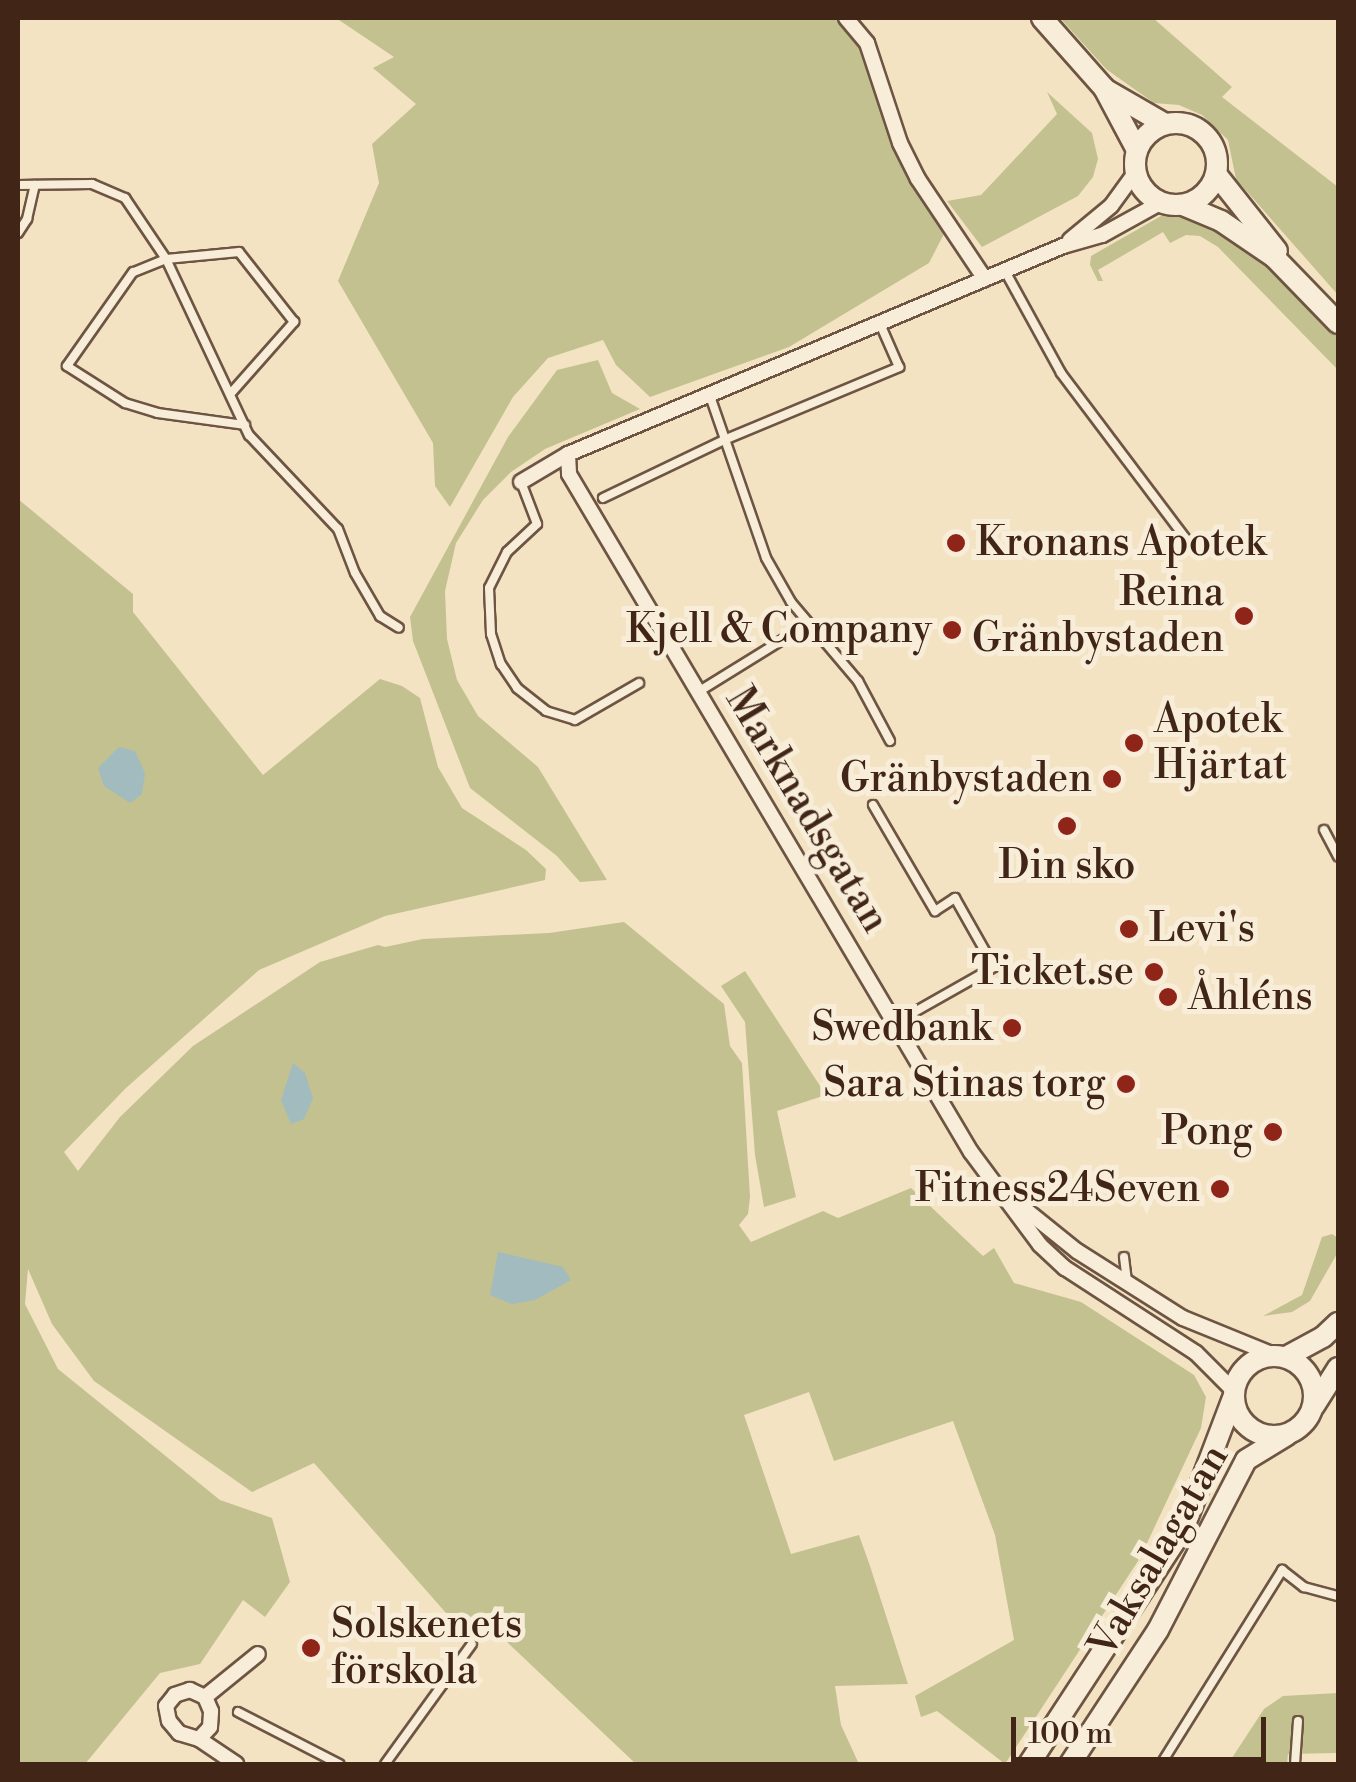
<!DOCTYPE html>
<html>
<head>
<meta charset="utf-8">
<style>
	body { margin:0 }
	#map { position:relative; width:1356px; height:1782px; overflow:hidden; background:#f3e3c3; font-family:"Libre Bodoni",serif }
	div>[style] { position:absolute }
	.green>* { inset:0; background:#c3c18f }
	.water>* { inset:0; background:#a1bbbe }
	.roads { filter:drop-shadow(2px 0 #6e5543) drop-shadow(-2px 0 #6e5543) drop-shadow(0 2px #6e5543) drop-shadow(0 -2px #6e5543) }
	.service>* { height:8px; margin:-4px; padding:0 4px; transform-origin:4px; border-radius:4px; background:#f7edd8 }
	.minor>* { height:14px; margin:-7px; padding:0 7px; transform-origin:7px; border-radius:7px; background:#f7edd8 }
	.secondary>* { height:20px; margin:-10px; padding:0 10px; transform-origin:10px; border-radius:10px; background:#f7edd8 }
	.secondary>.ring { margin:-10px; padding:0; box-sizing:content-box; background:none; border:20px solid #f7edd8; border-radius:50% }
	.dots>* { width:28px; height:28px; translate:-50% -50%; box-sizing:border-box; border:5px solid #f7edd8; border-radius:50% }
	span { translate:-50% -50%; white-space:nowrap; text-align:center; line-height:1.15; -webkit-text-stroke:10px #f7edd8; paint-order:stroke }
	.poi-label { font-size:40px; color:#412618 }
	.left { translate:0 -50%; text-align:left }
	.right { translate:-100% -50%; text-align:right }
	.street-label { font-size:40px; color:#412618 }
	.frame { position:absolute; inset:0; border:20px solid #412618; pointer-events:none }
	.scale { position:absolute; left:1011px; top:1717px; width:255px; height:45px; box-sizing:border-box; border:5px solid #412618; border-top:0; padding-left:12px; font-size:30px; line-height:35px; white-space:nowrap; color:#412618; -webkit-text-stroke:8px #f7edd8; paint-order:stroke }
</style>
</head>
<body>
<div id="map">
	<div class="green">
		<div style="clip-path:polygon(336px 18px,837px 18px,854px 35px,871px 68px,898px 159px,947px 228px,929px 263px,789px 347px,650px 397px,616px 365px,603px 340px,548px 358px,513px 397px,450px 507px,435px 486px,433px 443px,338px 281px,379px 183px,372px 144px,416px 104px,373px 68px,394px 57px)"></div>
		<div style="clip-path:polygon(1060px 18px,1153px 18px,1232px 87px,1222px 97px,1338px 187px,1338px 295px,1236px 179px,1228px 140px,1202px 115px,1179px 105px,1154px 103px,1106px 69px)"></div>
		<div style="clip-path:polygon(1047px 92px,1092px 133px,1098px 159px,1093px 177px,1078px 196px,982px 247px,947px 201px,981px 195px,1057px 114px)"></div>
		<div style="clip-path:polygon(1161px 216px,1193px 217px,1248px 246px,1338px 338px,1338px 370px,1218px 247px,1200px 236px,1186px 235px,1170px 243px,1163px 232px,1098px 270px,1103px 281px,1098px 281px,1090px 265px,1091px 256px)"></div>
		<div style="clip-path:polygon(598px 360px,612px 393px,640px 409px,545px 449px,511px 472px,483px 500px,456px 543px,445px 591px,447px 639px,457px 680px,478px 716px,538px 767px,607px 880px,580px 882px,557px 856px,470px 788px,413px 641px,410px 617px,508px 437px,557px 370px)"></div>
		<div style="clip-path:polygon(18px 499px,133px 594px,133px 612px,263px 775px,380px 679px,402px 686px,420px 698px,438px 767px,462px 808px,526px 850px,546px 869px,545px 880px,385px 916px,259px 970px,126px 1088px,64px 1152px,78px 1171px,120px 1117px,193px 1046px,320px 962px,378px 945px,385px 947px,423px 939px,549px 933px,624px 922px,724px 1004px,730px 1046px,742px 1063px,750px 1197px,748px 1214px,739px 1225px,751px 1242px,823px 1211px,838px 1218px,911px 1188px,983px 1256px,994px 1248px,1014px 1283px,1081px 1302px,1194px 1375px,1206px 1397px,1201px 1428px,1140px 1558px,1005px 1764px,937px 1711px,921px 1717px,915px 1696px,1014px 1640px,995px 1535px,953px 1421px,834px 1461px,809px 1392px,744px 1415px,791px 1554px,859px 1535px,870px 1566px,908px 1684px,835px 1686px,841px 1725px,859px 1764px,636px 1764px,506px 1641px,461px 1630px,314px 1463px,252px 1492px,94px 1381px,52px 1324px,28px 1269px,25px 1304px,58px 1369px,220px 1500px,272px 1518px,290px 1582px,265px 1617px,243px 1600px,200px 1664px,160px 1673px,85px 1764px,18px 1764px)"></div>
		<div style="clip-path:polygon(745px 971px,826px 1095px,777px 1111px,796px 1197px,764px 1207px,755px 1155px,745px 1022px,721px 986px)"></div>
		<div style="clip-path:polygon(1332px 1234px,1338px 1238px,1338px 1252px,1310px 1301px,1292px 1312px,1263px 1316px,1302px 1295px,1322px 1237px)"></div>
		<div style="clip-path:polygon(1338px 1693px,1338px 1753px,1288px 1754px,1287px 1764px,1228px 1764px,1264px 1709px,1283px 1696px)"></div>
	</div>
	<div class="water">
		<div style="clip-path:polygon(119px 747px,135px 751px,145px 773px,142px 794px,130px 803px,104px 786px,98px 768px)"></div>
		<div style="clip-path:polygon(293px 1063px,305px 1073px,313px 1098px,304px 1119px,291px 1124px,281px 1100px)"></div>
		<div style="clip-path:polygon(498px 1252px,563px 1267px,571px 1280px,535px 1300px,512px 1304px,490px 1295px)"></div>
	</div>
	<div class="roads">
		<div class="service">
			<div style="left:18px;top:185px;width:74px;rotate:-0.8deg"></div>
			<div style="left:92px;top:184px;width:36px;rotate:23deg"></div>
			<div style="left:125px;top:198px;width:73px;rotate:56.1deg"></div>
			<div style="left:166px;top:259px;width:195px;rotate:64.8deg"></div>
			<div style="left:249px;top:435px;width:129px;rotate:46.6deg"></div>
			<div style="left:338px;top:529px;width:47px;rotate:68.9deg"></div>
			<div style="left:355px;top:573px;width:50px;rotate:59.8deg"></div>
			<div style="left:380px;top:616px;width:22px;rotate:32deg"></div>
			<div style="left:18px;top:233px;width:17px;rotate:-57deg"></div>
			<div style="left:27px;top:219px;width:35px;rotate:-77deg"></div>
			<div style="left:1005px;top:271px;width:116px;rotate:61.2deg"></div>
			<div style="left:1061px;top:373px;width:213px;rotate:53deg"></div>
			<div style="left:232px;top:392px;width:94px;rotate:-48.5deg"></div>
			<div style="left:294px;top:322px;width:89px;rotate:-128.2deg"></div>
			<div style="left:239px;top:252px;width:73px;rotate:174.5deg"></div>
			<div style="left:166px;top:259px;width:35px;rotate:158deg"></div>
			<div style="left:133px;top:272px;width:115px;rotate:125.1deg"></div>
			<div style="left:67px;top:366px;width:69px;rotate:32.5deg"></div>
			<div style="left:125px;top:403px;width:34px;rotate:17deg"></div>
			<div style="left:158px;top:413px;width:88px;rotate:7.9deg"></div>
			<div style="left:710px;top:396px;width:171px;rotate:70.9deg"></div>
			<div style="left:766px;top:558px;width:51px;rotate:60.4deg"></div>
			<div style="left:791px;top:602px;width:104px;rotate:49.7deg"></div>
			<div style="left:858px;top:681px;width:68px;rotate:61.9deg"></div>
			<div style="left:521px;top:482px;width:45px;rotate:69.1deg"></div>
			<div style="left:537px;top:524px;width:41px;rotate:137deg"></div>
			<div style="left:507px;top:552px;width:40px;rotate:116.6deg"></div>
			<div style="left:489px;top:588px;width:46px;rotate:87.5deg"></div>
			<div style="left:491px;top:634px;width:32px;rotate:72deg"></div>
			<div style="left:501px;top:664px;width:29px;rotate:56deg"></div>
			<div style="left:517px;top:688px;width:37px;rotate:38deg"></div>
			<div style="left:546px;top:711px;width:30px;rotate:17deg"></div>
			<div style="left:575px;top:720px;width:74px;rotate:-30deg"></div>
			<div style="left:603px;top:498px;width:134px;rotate:-25.6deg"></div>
			<div style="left:724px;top:440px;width:190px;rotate:-22.6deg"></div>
			<div style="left:899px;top:367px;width:45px;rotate:-113.7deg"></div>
			<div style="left:698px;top:692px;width:129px;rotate:-31.7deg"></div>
			<div style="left:873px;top:805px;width:123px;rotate:59.7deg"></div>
			<div style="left:935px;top:911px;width:24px;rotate:-33deg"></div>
			<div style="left:955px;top:898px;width:79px;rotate:60.5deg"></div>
			<div style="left:994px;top:967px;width:114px;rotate:150.5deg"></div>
			<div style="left:1324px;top:830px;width:30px;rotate:62deg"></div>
			<div style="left:1124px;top:1257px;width:24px;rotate:83deg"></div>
			<div style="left:238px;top:1712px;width:114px;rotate:27.2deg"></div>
			<div style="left:385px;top:1764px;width:148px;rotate:-54.1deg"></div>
			<div style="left:1161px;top:1764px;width:229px;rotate:-58deg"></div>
			<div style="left:1282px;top:1570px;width:28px;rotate:38deg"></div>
			<div style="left:1304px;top:1587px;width:35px;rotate:15deg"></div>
			<div style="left:1295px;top:1764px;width:43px;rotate:-86deg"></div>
		</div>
		<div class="minor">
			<div style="left:846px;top:18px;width:33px;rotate:50deg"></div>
			<div style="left:867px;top:43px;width:105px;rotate:71.7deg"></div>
			<div style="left:900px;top:143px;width:40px;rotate:63.4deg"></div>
			<div style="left:918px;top:179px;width:120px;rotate:56.2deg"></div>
			<div style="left:1070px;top:240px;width:53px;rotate:-39.7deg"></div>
			<div style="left:1111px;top:206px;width:41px;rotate:-54deg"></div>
			<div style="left:568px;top:454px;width:20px;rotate:87deg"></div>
			<div style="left:569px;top:474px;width:788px;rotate:59.34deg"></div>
			<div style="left:971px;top:1152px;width:116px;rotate:53.4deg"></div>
			<div style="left:1040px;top:1245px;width:34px;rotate:43deg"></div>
			<div style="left:1065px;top:1268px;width:156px;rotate:33deg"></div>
			<div style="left:1196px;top:1353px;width:54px;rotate:45deg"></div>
			<div style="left:521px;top:482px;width:55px;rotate:-30.8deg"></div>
			<div style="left:568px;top:454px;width:537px;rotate:-22.79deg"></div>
			<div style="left:1063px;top:246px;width:41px;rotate:-15.8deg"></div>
			<div style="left:1102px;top:235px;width:66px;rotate:-28.9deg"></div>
			<div style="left:1016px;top:1202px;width:78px;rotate:38.8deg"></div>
			<div style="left:1077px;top:1251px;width:125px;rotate:32.3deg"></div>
			<div style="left:1183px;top:1318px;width:98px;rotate:22.1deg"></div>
			<div style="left:205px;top:1697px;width:68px;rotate:-39.1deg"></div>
			<div style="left:199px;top:1739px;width:16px;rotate:-47deg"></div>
			<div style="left:210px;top:1727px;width:16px;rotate:-86deg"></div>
			<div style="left:211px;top:1711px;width:15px;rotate:-113deg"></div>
			<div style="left:205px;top:1697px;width:17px;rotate:-155deg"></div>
			<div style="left:190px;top:1690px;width:16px;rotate:162deg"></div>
			<div style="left:175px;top:1695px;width:14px;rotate:129deg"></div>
			<div style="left:166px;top:1706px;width:15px;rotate:79deg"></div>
			<div style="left:169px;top:1721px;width:16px;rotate:50deg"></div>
			<div style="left:179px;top:1733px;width:21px;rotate:17deg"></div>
			<div style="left:199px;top:1739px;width:45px;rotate:34deg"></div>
		</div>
		<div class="secondary">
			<div style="left:1042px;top:18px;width:94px;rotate:48.5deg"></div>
			<div style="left:1104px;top:88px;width:70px;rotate:62deg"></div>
			<div style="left:1106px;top:90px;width:68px;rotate:30deg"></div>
			<div class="ring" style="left:1135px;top:123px;width:62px;height:62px"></div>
			<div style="left:1216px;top:174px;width:98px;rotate:51.6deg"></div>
			<div style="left:1183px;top:205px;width:41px;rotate:22.8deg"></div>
			<div style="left:1221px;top:221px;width:64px;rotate:34.2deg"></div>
			<div style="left:1274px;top:257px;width:92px;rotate:45.9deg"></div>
			<div class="ring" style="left:1234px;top:1356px;width:60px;height:60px"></div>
			<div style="left:1286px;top:1357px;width:42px;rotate:-28.4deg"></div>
			<div style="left:1323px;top:1337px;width:21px;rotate:-43deg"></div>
			<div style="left:1314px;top:1406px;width:45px;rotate:-57.7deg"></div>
			<div style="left:1029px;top:1764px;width:283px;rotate:-56.8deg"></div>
			<div style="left:1184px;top:1527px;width:138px;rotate:-69.2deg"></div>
			<div style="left:1070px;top:1764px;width:160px;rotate:-56.7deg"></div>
			<div style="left:1158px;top:1630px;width:191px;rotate:-62.6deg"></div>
			<div style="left:1246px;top:1460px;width:48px;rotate:-31.4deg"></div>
		</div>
	</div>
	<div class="dots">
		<div style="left:956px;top:543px;background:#8f2418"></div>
		<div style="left:1244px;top:616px;background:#8f2418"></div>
		<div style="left:952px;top:630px;background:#8f2418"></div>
		<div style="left:1134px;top:743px;background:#8f2418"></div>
		<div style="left:1112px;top:779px;background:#8f2418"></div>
		<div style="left:1067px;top:826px;background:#8f2418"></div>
		<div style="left:1129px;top:929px;background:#8f2418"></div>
		<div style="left:1154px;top:972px;background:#8f2418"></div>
		<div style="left:1168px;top:997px;background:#8f2418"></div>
		<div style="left:1012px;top:1028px;background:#8f2418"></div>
		<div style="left:1126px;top:1084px;background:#8f2418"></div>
		<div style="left:1273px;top:1132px;background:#8f2418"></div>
		<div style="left:1220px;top:1189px;background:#8f2418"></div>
		<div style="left:311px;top:1648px;background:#8f2418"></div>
	</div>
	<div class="poi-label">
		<span class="left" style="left:976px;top:543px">Kronans Apotek</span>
		<span class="right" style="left:1224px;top:616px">Reina<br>Gränbystaden</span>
		<span class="right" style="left:932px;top:630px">Kjell &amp; Company</span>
		<span class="left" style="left:1154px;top:743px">Apotek<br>Hjärtat</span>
		<span class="right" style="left:1092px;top:779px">Gränbystaden</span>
		<span style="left:1067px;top:866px">Din sko</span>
		<span class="left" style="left:1149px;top:929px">Levi's</span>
		<span class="right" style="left:1134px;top:972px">Ticket.se</span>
		<span class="left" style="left:1188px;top:997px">Åhléns</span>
		<span class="right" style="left:992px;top:1028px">Swedbank</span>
		<span class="right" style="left:1106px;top:1084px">Sara Stinas torg</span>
		<span class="right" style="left:1253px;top:1132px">Pong</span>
		<span class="right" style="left:1200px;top:1189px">Fitness24Seven</span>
		<span class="left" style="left:331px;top:1648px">Solskenets<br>förskola</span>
	</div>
	<div class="street-label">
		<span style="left:807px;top:810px;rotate:59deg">Marknadsgatan</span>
		<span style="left:1159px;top:1551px;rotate:-60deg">Vaksalagatan</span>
	</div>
	<div class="frame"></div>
	<div class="scale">100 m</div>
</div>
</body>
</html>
